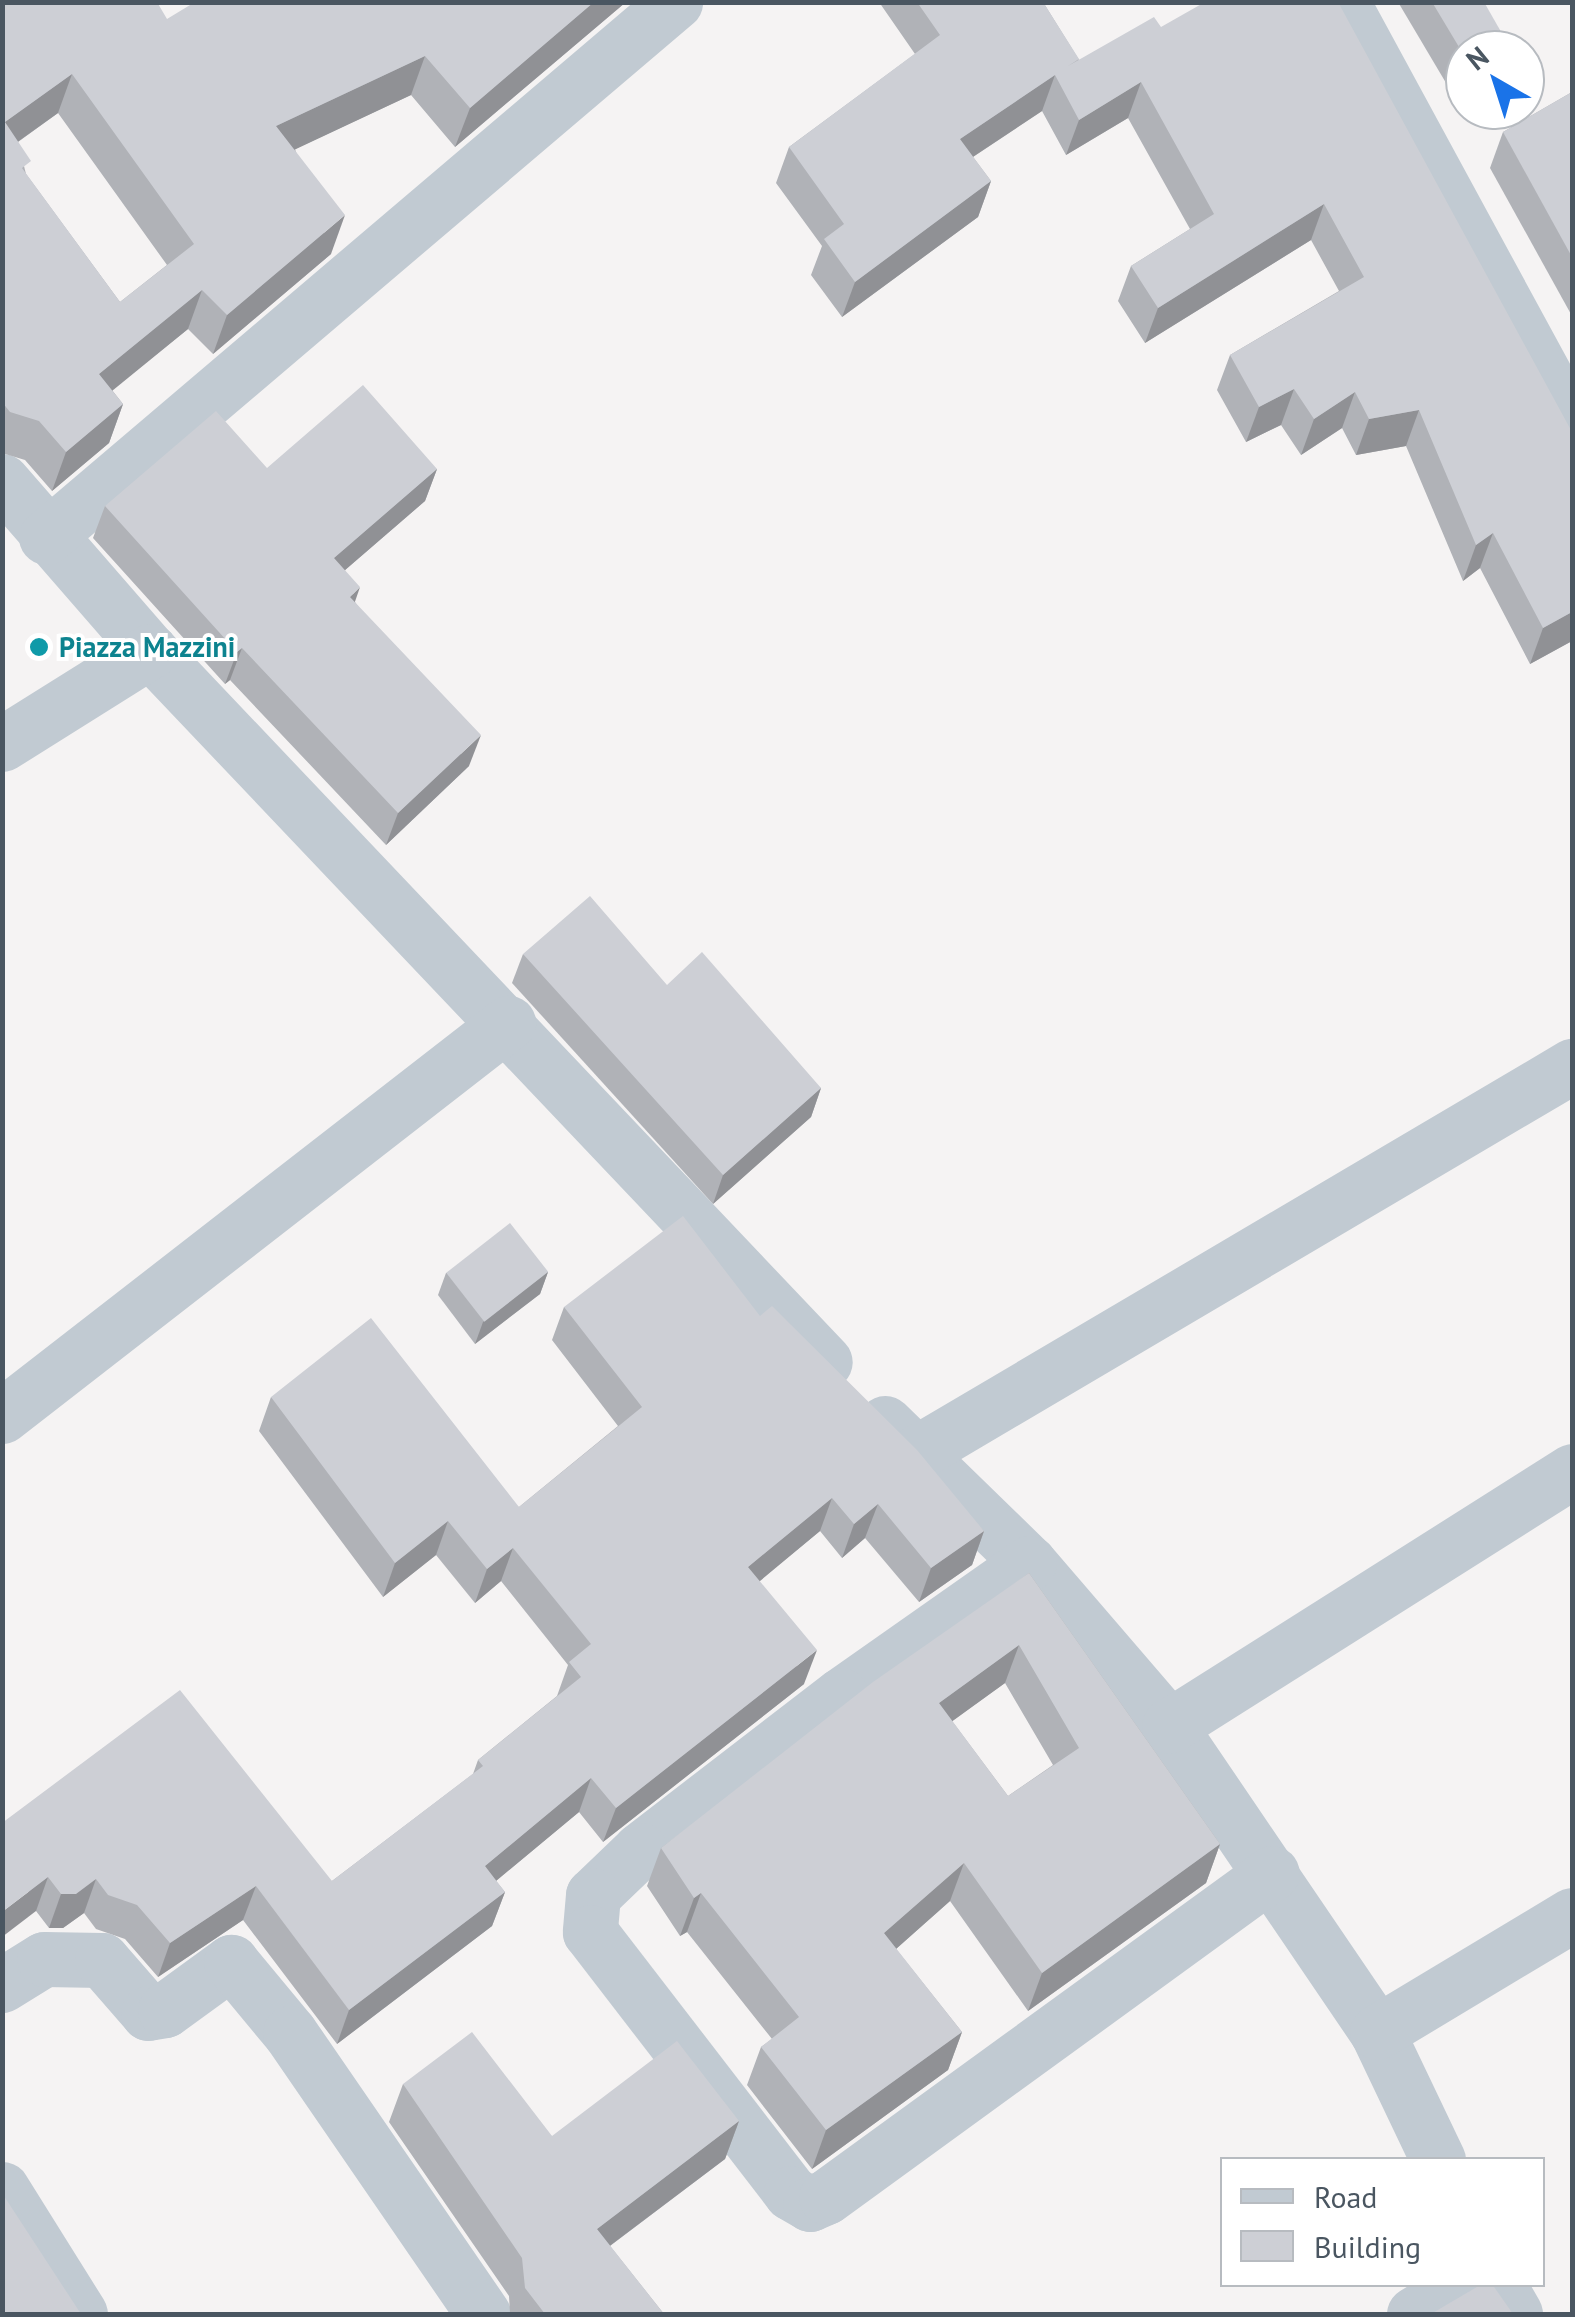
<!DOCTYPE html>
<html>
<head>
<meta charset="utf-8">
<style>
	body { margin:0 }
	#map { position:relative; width:1575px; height:2317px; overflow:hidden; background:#f5f3f3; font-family:"PT Sans",sans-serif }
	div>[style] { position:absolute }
	.minor>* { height:55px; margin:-27.5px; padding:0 27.5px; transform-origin:27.5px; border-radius:27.5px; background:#c1cad2 }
	.wall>* { inset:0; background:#b0b2b7 }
	.shaded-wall>* { inset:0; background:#909195 }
	.building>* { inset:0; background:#cdcfd5; transform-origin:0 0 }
	.dots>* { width:28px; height:28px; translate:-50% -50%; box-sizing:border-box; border:5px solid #fff; border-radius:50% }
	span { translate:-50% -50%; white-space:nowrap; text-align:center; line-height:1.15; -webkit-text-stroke:8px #fff; paint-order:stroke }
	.culture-label { font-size:28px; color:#0d838f; font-weight:700 }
	.left { translate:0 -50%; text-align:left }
	.frame { position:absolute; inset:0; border:5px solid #4a5661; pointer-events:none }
	.legend { position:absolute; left:1220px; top:2157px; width:325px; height:130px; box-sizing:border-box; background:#fff; border:2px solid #b7bbc0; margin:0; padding:12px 18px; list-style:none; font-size:30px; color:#4a5661 }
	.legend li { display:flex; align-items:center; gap:20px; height:50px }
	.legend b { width:50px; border:2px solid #b7bbc0 }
	.north { position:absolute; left:1445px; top:30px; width:100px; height:100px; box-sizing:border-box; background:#fff; border:2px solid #b7bbc0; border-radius:50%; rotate:321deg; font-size:28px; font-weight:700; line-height:40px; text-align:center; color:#4a5661 }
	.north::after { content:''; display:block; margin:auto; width:35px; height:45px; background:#1a73e8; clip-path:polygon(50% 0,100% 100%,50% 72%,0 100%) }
</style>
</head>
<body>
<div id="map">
	<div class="minor">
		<div style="left:1342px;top:2px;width:482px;rotate:61.5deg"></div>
		<div style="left:2px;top:481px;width:225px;rotate:49deg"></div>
		<div style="left:150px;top:651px;width:980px;rotate:46.49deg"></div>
		<div style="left:46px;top:537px;width:826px;rotate:-40.38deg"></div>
		<div style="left:2px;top:744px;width:175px;rotate:-32.1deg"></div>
		<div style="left:2px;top:1416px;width:641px;rotate:-37.84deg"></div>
		<div style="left:885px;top:1423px;width:201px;rotate:44.2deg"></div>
		<div style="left:1029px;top:1563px;width:215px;rotate:49.3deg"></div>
		<div style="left:1169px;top:1726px;width:370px;rotate:55.8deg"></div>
		<div style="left:1377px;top:2032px;width:142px;rotate:64.5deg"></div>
		<div style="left:916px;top:1453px;width:762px;rotate:-30.54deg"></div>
		<div style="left:1029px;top:1563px;width:230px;rotate:144.9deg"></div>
		<div style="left:841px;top:1695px;width:254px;rotate:142.4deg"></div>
		<div style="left:640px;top:1850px;width:65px;rotate:136.2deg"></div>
		<div style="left:593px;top:1895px;width:37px;rotate:95deg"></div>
		<div style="left:590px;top:1932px;width:329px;rotate:52.4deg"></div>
		<div style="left:791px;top:2193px;width:22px;rotate:30deg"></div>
		<div style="left:810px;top:2204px;width:17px;rotate:-24deg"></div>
		<div style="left:826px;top:2197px;width:551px;rotate:-36deg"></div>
		<div style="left:1169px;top:1726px;width:477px;rotate:-32.3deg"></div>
		<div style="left:2px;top:1985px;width:49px;rotate:-31.8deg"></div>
		<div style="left:44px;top:1959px;width:58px;rotate:1deg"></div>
		<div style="left:102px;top:1960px;width:70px;rotate:49deg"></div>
		<div style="left:148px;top:2013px;width:17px;rotate:-10deg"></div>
		<div style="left:165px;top:2010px;width:82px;rotate:-36deg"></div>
		<div style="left:231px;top:1962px;width:92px;rotate:50.3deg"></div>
		<div style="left:290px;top:2033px;width:341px;rotate:55.5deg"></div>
		<div style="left:1377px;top:2032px;width:227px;rotate:-31deg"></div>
		<div style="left:2px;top:2189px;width:147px;rotate:58deg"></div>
		<div style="left:1498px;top:2284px;width:34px;rotate:60deg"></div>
		<div style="left:1414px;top:2314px;width:57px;rotate:-31.5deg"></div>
	</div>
	<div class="wall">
		<div style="clip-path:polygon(evenodd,2px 2px,167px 19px,626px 2px,455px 147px,411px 95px,295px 149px,331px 254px,213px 354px,188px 329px,112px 390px,123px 404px,109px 443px,52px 491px,25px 460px,2px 453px,2px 2px,58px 113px,167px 265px,120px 302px,26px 174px,18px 142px,58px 113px)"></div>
		<div style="clip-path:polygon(879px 2px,1043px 2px,1079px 60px,1161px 27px,1572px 432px,1572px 641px,1530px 664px,1480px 568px,1463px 581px,1406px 446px,1356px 455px,1342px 428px,1301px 455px,1281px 425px,1246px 442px,1217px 390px,1230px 355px,1339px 291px,1311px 240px,1145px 343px,1118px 301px,1131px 266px,1190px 229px,1128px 118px,1066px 155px,1042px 111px,973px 157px,991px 181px,978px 217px,842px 317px,811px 275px,822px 246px,776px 183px,789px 147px,915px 54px)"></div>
		<div style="clip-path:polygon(1398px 2px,1484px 2px,1449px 88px)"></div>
		<div style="clip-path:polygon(1572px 92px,1572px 316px,1490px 168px,1503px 132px)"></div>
		<div style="clip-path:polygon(267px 468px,437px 469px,425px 501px,345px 570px,355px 602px,469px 766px,386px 845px,230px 680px,225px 684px,93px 538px,105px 506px)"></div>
		<div style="clip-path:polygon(523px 954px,821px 1088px,811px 1117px,713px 1204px,512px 983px)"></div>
		<div style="clip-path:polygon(548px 1272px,540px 1294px,475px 1344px,438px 1295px,446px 1273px)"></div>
		<div style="clip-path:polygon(564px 1307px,760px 1316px,984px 1531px,972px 1565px,919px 1602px,865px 1538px,842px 1558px,820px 1531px,759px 1581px,804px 1684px,603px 1842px,579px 1812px,496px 1881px,505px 1892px,492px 1926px,337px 2044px,243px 1920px,158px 1977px,125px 1939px,96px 1929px,84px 1913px,63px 1928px,49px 1928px,36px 1911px,2px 1823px,332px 1881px,473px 1774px,478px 1760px,557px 1696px,568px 1665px,501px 1581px,475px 1603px,436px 1555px,383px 1597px,259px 1431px,271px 1397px,519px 1507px,618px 1426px,552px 1340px)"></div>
		<div style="clip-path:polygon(evenodd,1029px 1573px,1220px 1844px,1206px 1883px,1028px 2011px,950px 1901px,896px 1949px,962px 2032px,948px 2070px,812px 2169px,747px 2085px,761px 2047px,772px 2039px,687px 1932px,680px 1936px,647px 1886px,661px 1848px,1029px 1573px,1005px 1683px,1053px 1765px,1008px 1796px,952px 1721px,1005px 1683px)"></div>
		<div style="clip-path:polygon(403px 2084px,552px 2136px,739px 2121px,725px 2159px,610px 2246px,664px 2314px,510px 2314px,509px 2296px,389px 2122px)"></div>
	</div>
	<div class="shaded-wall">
		<div style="clip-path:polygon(594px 2px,626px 2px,455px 147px,470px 108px)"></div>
		<div style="clip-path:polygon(1500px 30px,1493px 50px,1465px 50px)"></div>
		<div style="clip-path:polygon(1465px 50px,1465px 78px,1449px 88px,1462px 52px)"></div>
		<div style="clip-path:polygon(425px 56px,411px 95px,262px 165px,276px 126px)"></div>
		<div style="clip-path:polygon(72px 74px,58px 113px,2px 153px,5px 122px)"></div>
		<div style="clip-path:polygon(1055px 75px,1042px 111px,947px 174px,960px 139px)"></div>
		<div style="clip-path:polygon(1141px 82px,1128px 118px,1066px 155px,1079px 120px)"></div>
		<div style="clip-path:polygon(991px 181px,978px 217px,842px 317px,855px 282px)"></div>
		<div style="clip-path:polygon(1324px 204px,1311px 240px,1145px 343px,1158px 308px)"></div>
		<div style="clip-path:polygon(345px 215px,331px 254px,213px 354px,227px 315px)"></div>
		<div style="clip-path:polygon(202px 290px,188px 329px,85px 413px,99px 374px)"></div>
		<div style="clip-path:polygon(1294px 389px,1281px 425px,1246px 442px,1259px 407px)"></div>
		<div style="clip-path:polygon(1355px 392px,1342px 428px,1301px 455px,1314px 419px)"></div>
		<div style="clip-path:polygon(123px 404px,109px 443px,52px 491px,66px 452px)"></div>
		<div style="clip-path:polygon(1419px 410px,1406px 446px,1356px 455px,1369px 419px)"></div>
		<div style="clip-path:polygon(437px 469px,425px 501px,322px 590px,334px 558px)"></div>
		<div style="clip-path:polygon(1493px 533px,1480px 568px,1463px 581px,1476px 545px)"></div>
		<div style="clip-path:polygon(360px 587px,349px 619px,350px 597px)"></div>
		<div style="clip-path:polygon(1572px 612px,1572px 641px,1530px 664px,1543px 628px)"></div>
		<div style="clip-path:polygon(242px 648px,230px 680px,225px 684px,237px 652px)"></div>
		<div style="clip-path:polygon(481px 735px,469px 766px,386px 845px,398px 813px)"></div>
		<div style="clip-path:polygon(821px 1088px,811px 1117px,713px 1204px,723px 1175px)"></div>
		<div style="clip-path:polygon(548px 1272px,540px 1294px,475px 1344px,483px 1322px)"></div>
		<div style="clip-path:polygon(832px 1498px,820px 1531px,736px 1601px,748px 1567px)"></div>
		<div style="clip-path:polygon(878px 1504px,865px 1538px,842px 1558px,854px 1524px)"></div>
		<div style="clip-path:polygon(448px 1521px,436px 1555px,383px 1597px,395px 1563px)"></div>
		<div style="clip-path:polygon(984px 1531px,972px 1565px,919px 1602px,931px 1568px)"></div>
		<div style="clip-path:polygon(513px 1548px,501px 1581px,475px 1603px,487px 1569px)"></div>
		<div style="clip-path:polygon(1019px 1645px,1005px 1683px,925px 1741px,939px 1703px)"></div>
		<div style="clip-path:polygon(817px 1650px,804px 1684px,603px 1842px,616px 1808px)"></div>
		<div style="clip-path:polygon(591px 1778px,579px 1812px,473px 1900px,485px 1866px)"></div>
		<div style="clip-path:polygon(1220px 1844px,1206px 1883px,1028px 2011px,1042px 1973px)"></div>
		<div style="clip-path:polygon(964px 1863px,950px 1901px,870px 1972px,884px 1933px)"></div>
		<div style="clip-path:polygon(48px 1877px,36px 1911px,2px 1937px,2px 1912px)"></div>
		<div style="clip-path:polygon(96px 1879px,84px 1913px,63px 1928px,49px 1928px,61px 1894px)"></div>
		<div style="clip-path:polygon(256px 1886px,243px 1920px,158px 1977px,170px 1943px)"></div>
		<div style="clip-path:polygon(505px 1892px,492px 1926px,337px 2044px,349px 2010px)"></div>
		<div style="clip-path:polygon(701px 1893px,687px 1932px,680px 1936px,694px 1898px)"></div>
		<div style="clip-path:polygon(962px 2032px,948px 2070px,812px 2169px,826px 2130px)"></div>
		<div style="clip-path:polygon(739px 2121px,725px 2159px,583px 2266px,597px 2229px)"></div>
	</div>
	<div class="building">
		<div style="clip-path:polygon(evenodd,2px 2px,157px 2px,167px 19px,195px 2px,594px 2px,470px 108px,425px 56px,276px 126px,345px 215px,227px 315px,202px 290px,99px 374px,123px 404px,66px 452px,39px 421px,10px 412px,2px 402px,2px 2px,72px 74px,194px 244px,120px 302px,22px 168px,31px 161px,5px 122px,72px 74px)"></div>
		<div style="clip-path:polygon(917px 2px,1043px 2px,1079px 59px,1068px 66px,1154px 17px,1161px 27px,1205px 2px,1338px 2px,1572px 432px,1572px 612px,1543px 628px,1493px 533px,1476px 545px,1419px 410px,1369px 419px,1355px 392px,1314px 419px,1294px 389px,1259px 407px,1230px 355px,1364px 277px,1324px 204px,1158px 308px,1131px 266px,1214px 214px,1141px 82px,1079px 120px,1055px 75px,960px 139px,991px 181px,855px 282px,824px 239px,844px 224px,789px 147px,940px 35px)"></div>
		<div style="clip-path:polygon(1432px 2px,1484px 2px,1500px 30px,1462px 52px)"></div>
		<div style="clip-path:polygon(1572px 92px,1572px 257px,1503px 132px)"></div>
		<div style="clip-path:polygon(363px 385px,437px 469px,334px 558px,360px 587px,350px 597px,481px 735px,398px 813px,242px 648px,237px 652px,105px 506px,216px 411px,267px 468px)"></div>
		<div style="clip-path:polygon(590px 896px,667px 985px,702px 952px,821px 1088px,723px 1175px,523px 954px)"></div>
		<div style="clip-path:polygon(683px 1216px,760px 1316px,772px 1306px,917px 1450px,984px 1531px,931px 1568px,878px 1504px,854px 1524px,832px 1498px,748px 1567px,817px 1650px,616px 1808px,591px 1778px,485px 1866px,505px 1892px,349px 2010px,256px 1886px,170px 1943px,137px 1905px,108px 1895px,96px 1879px,76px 1894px,61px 1894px,48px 1877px,2px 1912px,2px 1823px,180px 1690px,332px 1881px,483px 1766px,478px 1760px,581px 1677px,569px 1662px,591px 1644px,513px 1548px,487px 1569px,448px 1521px,395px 1563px,271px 1397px,371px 1318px,519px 1507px,642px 1407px,564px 1307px)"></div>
		<div style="left:510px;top:1223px;width:62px;height:81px;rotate:52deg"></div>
		<div style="clip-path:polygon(evenodd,1029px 1573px,1220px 1844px,1042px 1973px,964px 1863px,884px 1933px,962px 2032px,826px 2130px,761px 2047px,799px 2017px,701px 1893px,694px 1898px,661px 1848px,873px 1682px,1029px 1573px,1019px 1645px,1079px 1748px,1008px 1796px,939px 1703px,1019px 1645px)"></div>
		<div style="clip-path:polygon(472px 2032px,552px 2136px,677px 2041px,739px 2121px,597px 2229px,664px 2314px,545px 2314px,525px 2288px,522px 2258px,403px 2084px)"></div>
		<div style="clip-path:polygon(2px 2193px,81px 2314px,2px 2314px)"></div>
		<div style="clip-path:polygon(1482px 2284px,1492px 2284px,1513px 2314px,1431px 2314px)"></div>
	</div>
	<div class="dots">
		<div style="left:39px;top:647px;background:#0f9aa8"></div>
	</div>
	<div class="culture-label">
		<span class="left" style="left:59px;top:647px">Piazza Mazzini</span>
	</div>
	<div class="frame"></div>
	<ul class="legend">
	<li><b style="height:12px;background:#c1cad2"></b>Road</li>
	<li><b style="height:28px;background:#cdcfd5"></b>Building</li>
	</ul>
	<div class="north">N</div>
</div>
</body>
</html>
